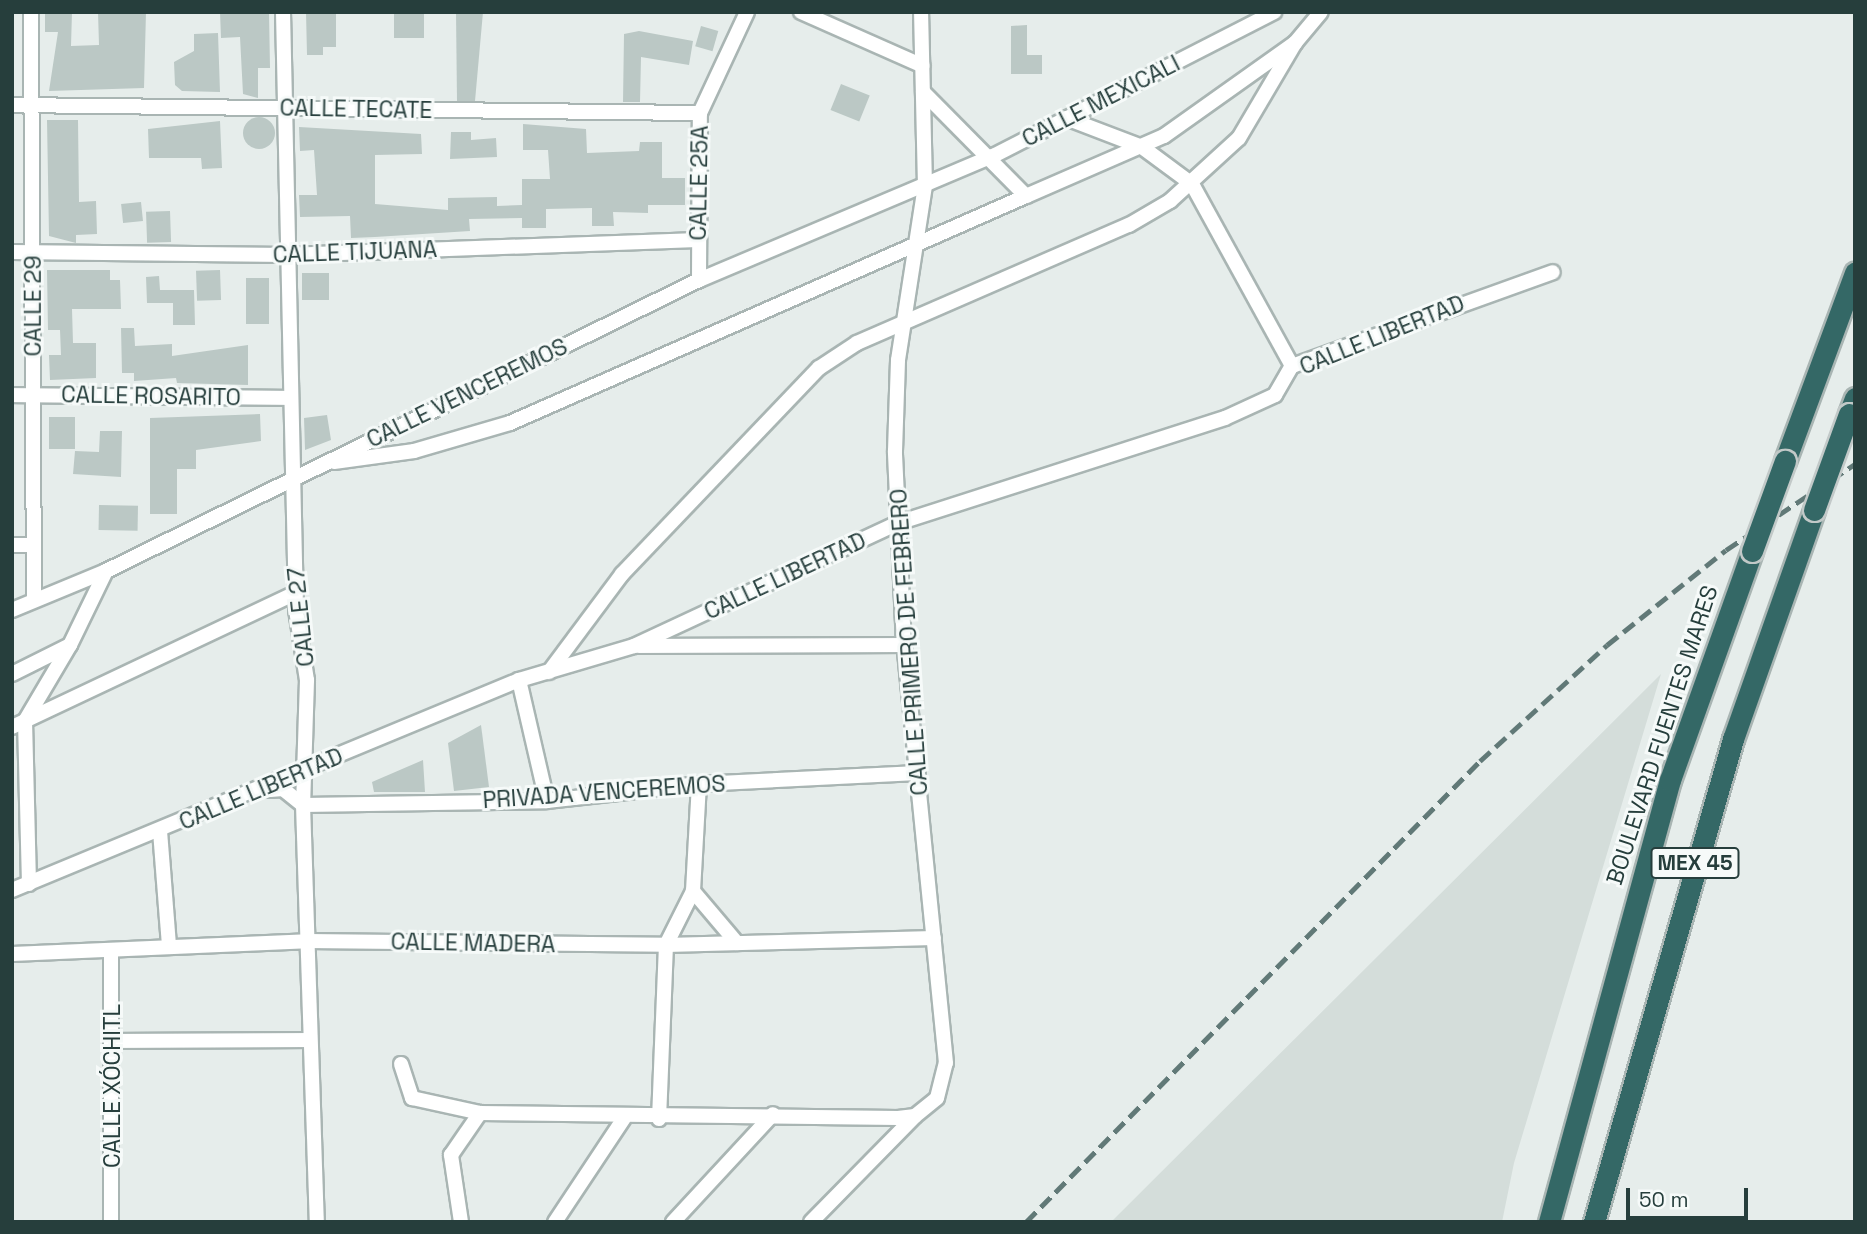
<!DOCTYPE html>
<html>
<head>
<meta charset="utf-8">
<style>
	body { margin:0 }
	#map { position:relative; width:1867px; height:1234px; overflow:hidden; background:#e6edeb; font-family:"Space Grotesk",sans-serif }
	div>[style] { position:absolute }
	.built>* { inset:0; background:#d4ddda }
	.building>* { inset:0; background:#bbc8c5; transform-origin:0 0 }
	.round { border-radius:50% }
	.roads { filter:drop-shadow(2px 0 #a9b5b3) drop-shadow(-2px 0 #a9b5b3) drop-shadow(0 2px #a9b5b3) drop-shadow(0 -2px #a9b5b3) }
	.street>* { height:14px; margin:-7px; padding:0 7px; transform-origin:7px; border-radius:7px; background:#fff }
	.highway>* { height:21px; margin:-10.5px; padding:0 10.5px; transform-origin:10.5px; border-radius:10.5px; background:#346866 }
	.rail>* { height:5px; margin-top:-2.5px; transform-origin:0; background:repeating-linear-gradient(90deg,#617977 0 14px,transparent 0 21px) }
	.bridges { filter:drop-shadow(2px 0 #c2c9c8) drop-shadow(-2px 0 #c2c9c8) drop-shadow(0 2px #c2c9c8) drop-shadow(0 -2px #c2c9c8) }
	.highway-bridge>* { height:21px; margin:-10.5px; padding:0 10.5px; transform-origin:10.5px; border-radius:10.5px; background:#346866 }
	span { translate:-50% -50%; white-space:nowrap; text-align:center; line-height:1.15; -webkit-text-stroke:6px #f6faf9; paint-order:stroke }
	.shield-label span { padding:2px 5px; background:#f6faf9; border:2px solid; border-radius:5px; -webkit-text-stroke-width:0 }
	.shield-label { font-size:21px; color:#263e3c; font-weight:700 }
	.street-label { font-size:23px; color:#263e3c }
	.frame { position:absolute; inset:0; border:14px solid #263e3c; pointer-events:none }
	.scale { position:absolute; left:1626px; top:1188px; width:122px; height:32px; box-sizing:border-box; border:4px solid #263e3c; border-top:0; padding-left:9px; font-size:21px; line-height:24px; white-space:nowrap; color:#263e3c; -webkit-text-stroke:5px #f6faf9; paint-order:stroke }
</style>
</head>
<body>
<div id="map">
	<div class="built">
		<div style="clip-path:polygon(1661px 674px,1514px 1163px,1502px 1222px,1111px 1222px)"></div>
	</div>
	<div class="building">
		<div style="clip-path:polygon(45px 12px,72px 12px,71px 46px,99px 45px,98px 12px,146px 12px,144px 88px,49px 91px,58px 32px,45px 32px)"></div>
		<div style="clip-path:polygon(220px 12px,269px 12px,270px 68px,258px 68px,258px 98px,243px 94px,240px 37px,221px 38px)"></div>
		<div style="clip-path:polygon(306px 12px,336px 12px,336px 47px,323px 47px,323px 55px,307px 55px)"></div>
		<div style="left:394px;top:12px;width:30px;height:26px"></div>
		<div style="clip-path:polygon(456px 12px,483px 12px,475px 101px,457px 101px)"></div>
		<div style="clip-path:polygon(1027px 25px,1027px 55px,1042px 55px,1042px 74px,1011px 74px,1011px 26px)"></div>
		<div style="left:701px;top:26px;width:18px;height:21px;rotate:16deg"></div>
		<div style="clip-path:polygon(639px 31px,693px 41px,689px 65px,641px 57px,640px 102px,623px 102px,624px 34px)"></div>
		<div style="clip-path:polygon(218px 33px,220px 92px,182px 91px,175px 85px,174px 62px,194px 51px,194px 34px)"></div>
		<div style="left:841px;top:84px;width:31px;height:28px;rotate:22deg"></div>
		<div class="round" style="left:243px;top:117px;width:32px;height:32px"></div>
		<div style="clip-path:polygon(47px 120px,78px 120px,79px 202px,96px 201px,97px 234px,76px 235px,76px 243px,49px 236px)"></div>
		<div style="clip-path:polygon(220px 121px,222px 168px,202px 169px,201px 158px,149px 158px,148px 129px)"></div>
		<div style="clip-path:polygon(523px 124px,586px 129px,587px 153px,639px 151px,640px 142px,662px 142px,662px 178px,685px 178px,685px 205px,648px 205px,648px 213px,613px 212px,614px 226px,592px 226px,592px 208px,546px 209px,546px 228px,522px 228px,522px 218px,469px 219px,470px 231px,375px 237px,351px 238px,350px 216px,300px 217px,299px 195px,317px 195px,314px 150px,300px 151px,299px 127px,421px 134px,422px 154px,375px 155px,375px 204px,448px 210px,448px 198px,497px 197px,497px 206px,522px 205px,522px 179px,550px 179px,548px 150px,523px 150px)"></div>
		<div style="clip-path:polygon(451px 132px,471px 132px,471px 140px,496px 138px,497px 157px,450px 159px)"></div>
		<div style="left:141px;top:202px;width:19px;height:20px;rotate:84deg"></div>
		<div style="left:170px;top:211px;width:31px;height:24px;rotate:88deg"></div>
		<div style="clip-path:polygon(47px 270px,110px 270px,110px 280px,120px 280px,121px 309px,72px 309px,73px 343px,96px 343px,96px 378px,50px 380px,49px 355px,61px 355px,60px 330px,48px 330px)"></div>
		<div style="left:220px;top:270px;width:30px;height:24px;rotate:88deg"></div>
		<div style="left:302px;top:273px;width:27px;height:27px"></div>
		<div style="clip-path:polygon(159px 276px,160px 290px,194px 290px,195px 325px,173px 325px,173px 303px,147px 303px,146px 277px)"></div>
		<div style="left:246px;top:278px;width:23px;height:46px"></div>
		<div style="clip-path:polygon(121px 328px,134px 328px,135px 346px,172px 344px,172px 356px,248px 345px,248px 385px,177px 383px,176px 378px,134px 381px,134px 373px,122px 373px)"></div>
		<div style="clip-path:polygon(260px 414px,261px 441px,196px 450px,196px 469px,177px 469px,177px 514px,150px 514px,150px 418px)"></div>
		<div style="clip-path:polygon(327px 415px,331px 440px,305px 450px,304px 418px)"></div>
		<div style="left:49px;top:417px;width:26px;height:32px"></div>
		<div style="clip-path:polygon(100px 431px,122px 431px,121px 477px,73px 474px,75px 451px,99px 452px)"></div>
		<div style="left:99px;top:505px;width:39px;height:25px;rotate:1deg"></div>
		<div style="clip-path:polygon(481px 725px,489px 787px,454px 791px,448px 743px)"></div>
		<div style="clip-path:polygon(423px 760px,425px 792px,374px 792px,372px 782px)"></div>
	</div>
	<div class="roads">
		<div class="street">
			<div style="left:31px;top:12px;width:588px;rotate:89.71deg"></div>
			<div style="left:283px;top:12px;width:598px;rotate:88.75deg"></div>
			<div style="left:296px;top:610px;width:71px;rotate:81.1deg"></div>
			<div style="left:307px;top:680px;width:125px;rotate:91.8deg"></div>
			<div style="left:303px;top:805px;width:417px;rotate:88.1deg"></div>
			<div style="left:801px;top:12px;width:133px;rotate:23.9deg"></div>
			<div style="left:12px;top:105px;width:688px;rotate:0.67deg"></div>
			<div style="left:1066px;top:118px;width:81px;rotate:20.9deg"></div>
			<div style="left:1142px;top:147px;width:62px;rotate:36.5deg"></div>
			<div style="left:1192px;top:184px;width:208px;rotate:61.2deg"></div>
			<div style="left:1026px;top:196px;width:150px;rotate:-23.5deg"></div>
			<div style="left:1164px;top:136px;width:161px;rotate:-35.4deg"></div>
			<div style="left:1295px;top:43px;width:40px;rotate:-50deg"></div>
			<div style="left:12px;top:252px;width:275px;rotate:0.6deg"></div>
			<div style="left:287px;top:255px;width:411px;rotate:-2.1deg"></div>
			<div style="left:699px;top:280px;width:167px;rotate:-89.7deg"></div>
			<div style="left:700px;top:113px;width:111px;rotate:-65deg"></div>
			<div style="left:12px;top:395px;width:278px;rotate:0.6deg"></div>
			<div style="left:334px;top:462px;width:81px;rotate:-7.8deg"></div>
			<div style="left:414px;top:451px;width:100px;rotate:-16.3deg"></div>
			<div style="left:510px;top:423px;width:564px;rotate:-23.75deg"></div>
			<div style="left:1026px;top:196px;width:146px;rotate:-134.7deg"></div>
			<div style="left:12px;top:545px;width:21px"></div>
			<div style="left:12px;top:610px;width:102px;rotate:-22.5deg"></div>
			<div style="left:106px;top:571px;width:661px;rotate:-26.14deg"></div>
			<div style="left:699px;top:280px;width:319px;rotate:-22.9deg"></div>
			<div style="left:993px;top:156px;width:316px;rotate:-27.1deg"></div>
			<div style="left:639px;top:646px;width:265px;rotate:-0.2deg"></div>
			<div style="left:549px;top:672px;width:122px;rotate:-53.3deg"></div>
			<div style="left:622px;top:574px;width:285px;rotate:-46.3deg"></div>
			<div style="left:819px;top:368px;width:45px;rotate:-33.3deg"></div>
			<div style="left:857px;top:343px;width:296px;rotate:-23.5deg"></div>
			<div style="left:1129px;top:225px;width:48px;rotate:-30.3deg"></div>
			<div style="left:1170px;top:201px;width:93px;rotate:-42.4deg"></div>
			<div style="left:1239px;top:138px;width:110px;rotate:-59.5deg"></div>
			<div style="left:12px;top:674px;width:65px;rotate:-26.6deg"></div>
			<div style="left:70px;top:645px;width:82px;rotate:-64.1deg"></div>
			<div style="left:519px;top:680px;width:124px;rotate:77deg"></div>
			<div style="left:12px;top:727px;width:314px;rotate:-25.3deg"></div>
			<div style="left:270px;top:790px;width:13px;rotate:-4deg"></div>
			<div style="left:283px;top:789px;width:26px;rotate:39deg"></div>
			<div style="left:303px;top:805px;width:244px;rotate:-0.9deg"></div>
			<div style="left:547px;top:801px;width:153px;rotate:-6.4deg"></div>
			<div style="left:699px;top:784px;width:219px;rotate:-2.9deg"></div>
			<div style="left:160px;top:831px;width:114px;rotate:85.5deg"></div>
			<div style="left:29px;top:884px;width:163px;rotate:-91.4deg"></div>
			<div style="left:25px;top:721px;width:88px;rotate:-59.4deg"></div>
			<div style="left:12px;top:890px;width:549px;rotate:-22.5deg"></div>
			<div style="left:519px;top:680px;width:120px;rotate:-16.5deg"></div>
			<div style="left:634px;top:646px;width:291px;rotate:-25deg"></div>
			<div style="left:898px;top:523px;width:343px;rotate:-17.8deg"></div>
			<div style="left:1225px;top:418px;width:55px;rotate:-24.7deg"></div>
			<div style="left:1275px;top:395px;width:34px;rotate:-60deg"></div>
			<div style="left:1292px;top:366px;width:277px;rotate:-19.8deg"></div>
			<div style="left:693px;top:891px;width:68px;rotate:49.8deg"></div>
			<div style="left:12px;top:954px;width:295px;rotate:-2.5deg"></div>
			<div style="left:307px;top:941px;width:359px;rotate:0.6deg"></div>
			<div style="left:666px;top:945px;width:268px;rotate:-1.5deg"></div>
			<div style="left:113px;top:1041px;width:195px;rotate:-0.3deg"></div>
			<div style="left:401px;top:1064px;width:36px;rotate:72deg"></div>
			<div style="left:412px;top:1098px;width:70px;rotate:12.4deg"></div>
			<div style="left:480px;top:1113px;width:418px;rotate:0.7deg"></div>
			<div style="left:898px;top:1118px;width:17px;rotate:-7deg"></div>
			<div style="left:915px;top:1116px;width:28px;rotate:-39deg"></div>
			<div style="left:937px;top:1098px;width:36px;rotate:-76deg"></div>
			<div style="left:946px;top:1063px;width:420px;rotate:-95.7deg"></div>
			<div style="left:904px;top:645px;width:194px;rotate:-92.7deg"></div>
			<div style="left:895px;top:451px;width:91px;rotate:-88.1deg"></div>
			<div style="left:898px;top:360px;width:176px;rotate:-81.2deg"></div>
			<div style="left:925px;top:186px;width:174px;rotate:-91.3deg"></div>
			<div style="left:659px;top:1119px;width:174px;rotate:-87.7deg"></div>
			<div style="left:666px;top:945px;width:60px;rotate:-63.4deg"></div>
			<div style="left:693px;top:891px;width:107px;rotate:-86.8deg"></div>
			<div style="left:111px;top:1222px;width:272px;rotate:-90deg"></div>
			<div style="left:461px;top:1222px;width:68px;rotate:-98.5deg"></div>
			<div style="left:451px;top:1155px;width:51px;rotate:-55.4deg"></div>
			<div style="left:555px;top:1222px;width:125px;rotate:-56.4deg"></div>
			<div style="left:673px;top:1222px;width:147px;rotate:-47.2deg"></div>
			<div style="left:811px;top:1222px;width:148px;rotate:-45.5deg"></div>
		</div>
		<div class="highway">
			<div style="left:1849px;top:414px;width:17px;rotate:-69deg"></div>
			<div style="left:1785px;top:461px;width:201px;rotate:-69.6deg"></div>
			<div style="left:1549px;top:1222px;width:458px;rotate:-74.7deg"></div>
			<div style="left:1670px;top:780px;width:243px;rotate:-70.3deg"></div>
			<div style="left:1594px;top:1222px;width:503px;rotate:-73.94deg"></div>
			<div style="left:1733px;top:739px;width:243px;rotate:-70.5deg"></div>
		</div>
	</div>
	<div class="rail">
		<div style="left:1026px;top:1222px;width:647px;rotate:-45.44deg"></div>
		<div style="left:1480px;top:761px;width:172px;rotate:-42.4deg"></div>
		<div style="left:1607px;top:645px;width:152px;rotate:-38.6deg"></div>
		<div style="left:1726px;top:550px;width:155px;rotate:-33.7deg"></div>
	</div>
	<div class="bridges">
		<div class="highway-bridge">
			<div style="left:1814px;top:510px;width:102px;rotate:-70deg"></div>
			<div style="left:1752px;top:551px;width:96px;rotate:-69.9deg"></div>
		</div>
	</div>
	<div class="shield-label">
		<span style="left:1695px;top:863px">MEX 45</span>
	</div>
	<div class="street-label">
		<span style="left:1101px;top:101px;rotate:-27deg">CALLE MEXICALI</span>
		<span style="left:356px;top:109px;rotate:1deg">CALLE TECATE</span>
		<span style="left:699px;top:183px;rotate:-89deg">CALLE 25A</span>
		<span style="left:355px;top:252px;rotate:-2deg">CALLE TIJUANA</span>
		<span style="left:33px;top:306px;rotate:-90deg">CALLE 29</span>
		<span style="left:1382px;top:335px;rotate:-22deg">CALLE LIBERTAD</span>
		<span style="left:467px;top:393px;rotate:-26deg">CALLE VENCEREMOS</span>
		<span style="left:151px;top:396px;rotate:1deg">CALLE ROSARITO</span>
		<span style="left:785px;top:576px;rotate:-25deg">CALLE LIBERTAD</span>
		<span style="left:301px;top:617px;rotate:-96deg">CALLE 27</span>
		<span style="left:909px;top:642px;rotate:-94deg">CALLE PRIMERO DE FEBRERO</span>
		<span style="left:1662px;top:735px;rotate:-72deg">BOULEVARD FUENTES MARES</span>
		<span style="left:261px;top:789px;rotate:-23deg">CALLE LIBERTAD</span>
		<span style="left:604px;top:792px;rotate:-4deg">PRIVADA VENCEREMOS</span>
		<span style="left:473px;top:943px;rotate:1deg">CALLE MADERA</span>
		<span style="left:112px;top:1086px;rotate:-90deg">CALLE XÓCHITL</span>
	</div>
	<div class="frame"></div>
	<div class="scale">50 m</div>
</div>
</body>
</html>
